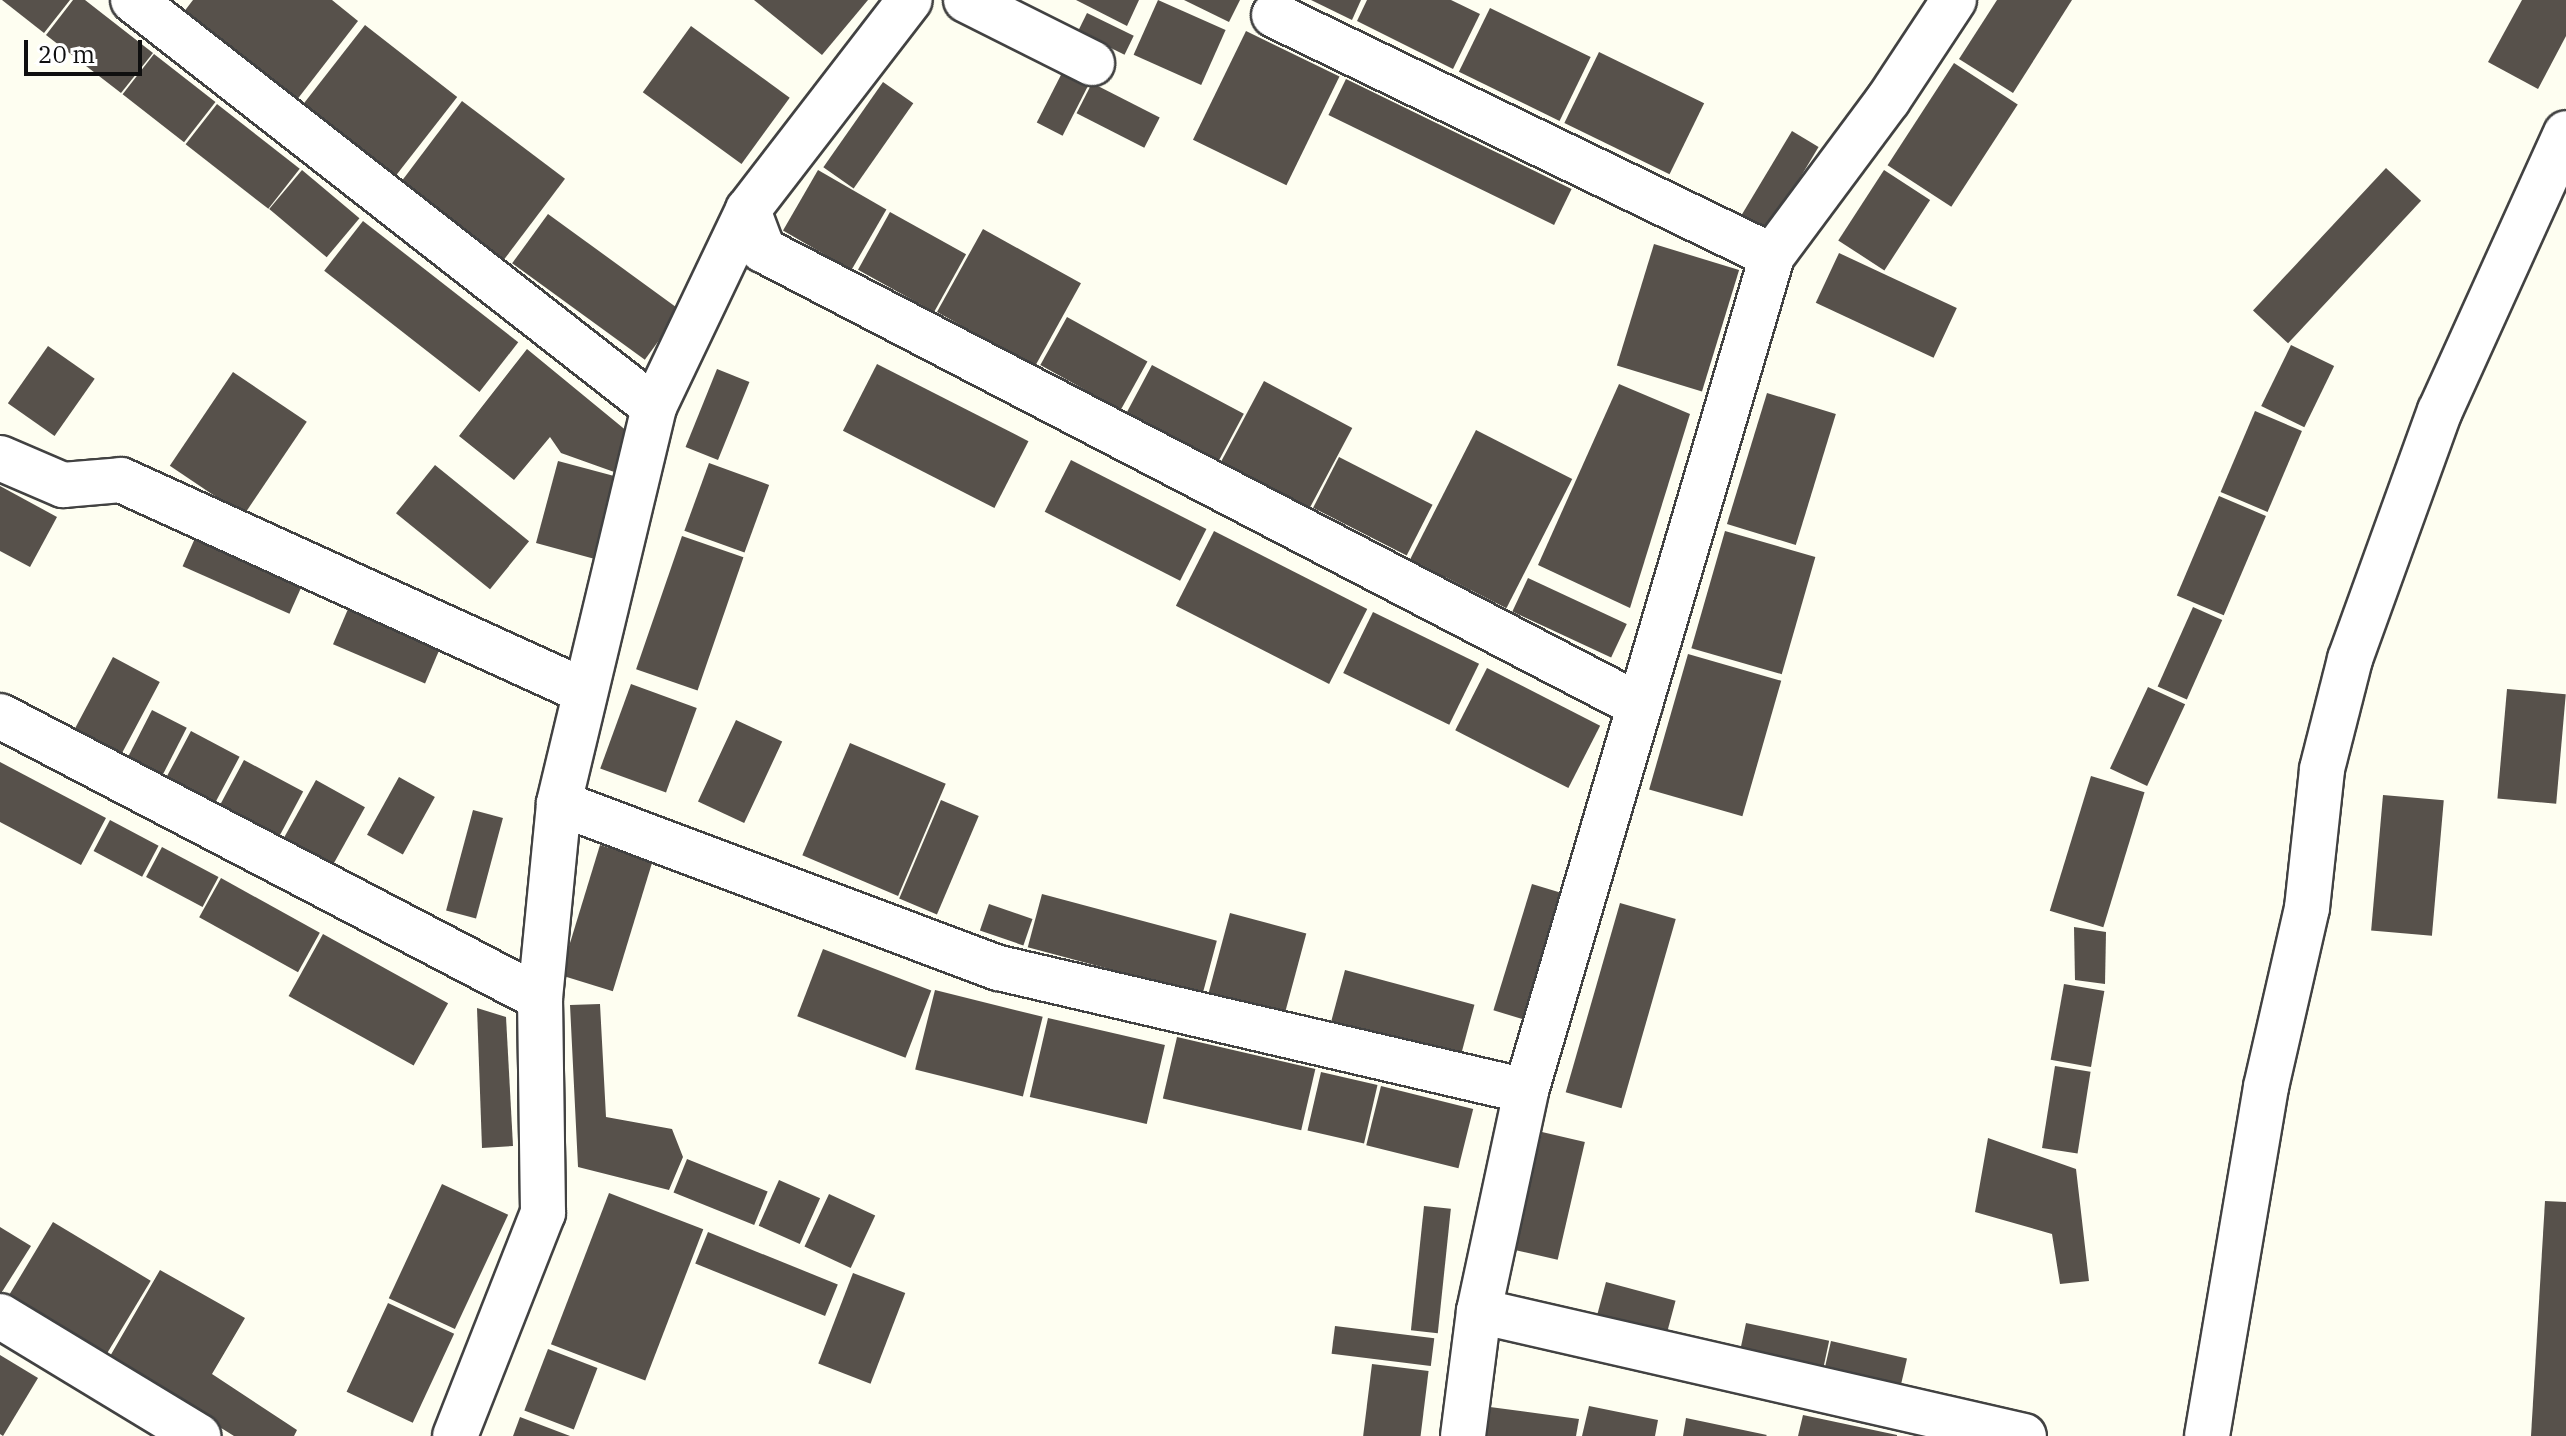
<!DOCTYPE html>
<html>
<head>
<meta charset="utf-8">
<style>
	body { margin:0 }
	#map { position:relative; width:2566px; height:1436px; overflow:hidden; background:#fefef1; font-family:"IBM Plex Serif",serif }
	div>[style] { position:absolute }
	.building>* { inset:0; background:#57514b; transform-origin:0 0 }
	.roads { filter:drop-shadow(2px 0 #424242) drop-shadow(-2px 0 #424242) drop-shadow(0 2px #424242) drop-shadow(0 -2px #424242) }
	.minor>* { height:44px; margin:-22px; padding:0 22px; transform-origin:22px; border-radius:22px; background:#fff }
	span { translate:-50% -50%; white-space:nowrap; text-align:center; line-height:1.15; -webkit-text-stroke:8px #fff; paint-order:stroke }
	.scale { position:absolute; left:24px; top:40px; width:118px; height:36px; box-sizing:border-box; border:4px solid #0f0f0f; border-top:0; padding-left:10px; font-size:24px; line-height:28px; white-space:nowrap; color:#0f0f0f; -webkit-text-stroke:6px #fff; paint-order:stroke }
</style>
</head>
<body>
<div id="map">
	<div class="building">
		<div style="clip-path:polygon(2px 0,70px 0,44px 33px)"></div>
		<div style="clip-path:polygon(73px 0,85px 0,153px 53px,121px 93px,46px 35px)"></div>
		<div style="clip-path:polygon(193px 0,332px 0,358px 21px,296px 101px,183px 13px)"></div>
		<div style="clip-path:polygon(754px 0,868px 0,822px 55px)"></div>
		<div style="clip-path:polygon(1076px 0,1139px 0,1127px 26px)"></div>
		<div style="left:1158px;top:0;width:74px;height:60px;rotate:24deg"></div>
		<div style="clip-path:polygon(1184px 0,1240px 0,1229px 22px)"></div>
		<div style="clip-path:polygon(1311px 0,1361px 0,1352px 20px)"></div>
		<div style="clip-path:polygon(1367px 0,1451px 0,1480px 14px,1453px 69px,1357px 21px)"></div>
		<div style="clip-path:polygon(1997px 0,2072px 0,2013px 93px,1959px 59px)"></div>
		<div style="clip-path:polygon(2522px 0,2566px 0,2566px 36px,2538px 89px,2488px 62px)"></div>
		<div style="left:1490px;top:8px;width:112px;height:71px;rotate:26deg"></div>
		<div style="left:1087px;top:13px;width:52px;height:21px;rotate:26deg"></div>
		<div style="left:365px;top:25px;width:117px;height:102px;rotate:38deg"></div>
		<div style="left:691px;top:26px;width:122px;height:82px;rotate:36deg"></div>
		<div style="left:1246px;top:31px;width:104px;height:121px;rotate:26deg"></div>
		<div style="left:1599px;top:52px;width:117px;height:79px;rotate:26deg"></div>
		<div style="left:154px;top:54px;width:78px;height:51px;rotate:38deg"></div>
		<div style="left:1954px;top:63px;width:76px;height:122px;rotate:33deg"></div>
		<div style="left:1064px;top:69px;width:29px;height:60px;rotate:27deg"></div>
		<div style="left:1346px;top:79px;width:251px;height:40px;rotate:26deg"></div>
		<div style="left:883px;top:82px;width:37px;height:104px;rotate:35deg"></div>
		<div style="left:1092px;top:83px;width:76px;height:34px;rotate:27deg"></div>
		<div style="left:462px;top:101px;width:129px;height:101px;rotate:37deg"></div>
		<div style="left:217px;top:104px;width:105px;height:51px;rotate:38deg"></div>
		<div style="left:1792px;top:131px;width:31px;height:97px;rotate:31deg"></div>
		<div style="left:2386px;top:168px;width:48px;height:195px;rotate:43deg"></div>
		<div style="left:302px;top:170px;width:75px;height:51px;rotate:40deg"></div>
		<div style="left:818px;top:170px;width:79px;height:70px;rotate:30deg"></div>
		<div style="left:1884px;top:170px;width:55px;height:84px;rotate:33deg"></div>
		<div style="left:890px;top:212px;width:87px;height:66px;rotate:29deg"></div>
		<div style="left:548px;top:214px;width:164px;height:61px;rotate:36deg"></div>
		<div style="left:363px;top:221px;width:197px;height:63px;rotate:38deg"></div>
		<div style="left:983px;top:229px;width:112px;height:95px;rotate:29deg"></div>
		<div style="left:1654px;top:244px;width:89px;height:127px;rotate:17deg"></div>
		<div style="left:1839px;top:253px;width:130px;height:55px;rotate:25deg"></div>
		<div style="left:1067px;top:317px;width:92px;height:55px;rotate:29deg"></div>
		<div style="left:2291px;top:345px;width:48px;height:68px;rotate:26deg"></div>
		<div style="left:48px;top:346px;width:57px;height:70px;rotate:35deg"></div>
		<div style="clip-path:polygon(527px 349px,628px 432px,617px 473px,561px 453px,550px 437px,514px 480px,459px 436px)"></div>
		<div style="left:877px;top:364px;width:170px;height:75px;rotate:27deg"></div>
		<div style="left:1152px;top:365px;width:104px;height:53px;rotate:28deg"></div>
		<div style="left:717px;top:369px;width:35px;height:84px;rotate:22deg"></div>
		<div style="left:233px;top:372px;width:89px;height:113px;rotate:34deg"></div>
		<div style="left:1264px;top:381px;width:100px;height:91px;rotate:28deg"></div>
		<div style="clip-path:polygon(1619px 384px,1690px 414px,1630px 608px,1538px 565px)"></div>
		<div style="left:1767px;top:393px;width:72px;height:137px;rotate:17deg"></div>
		<div style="left:2255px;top:411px;width:51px;height:88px;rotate:23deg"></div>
		<div style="left:1476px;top:430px;width:108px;height:145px;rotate:27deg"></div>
		<div style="left:1339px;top:457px;width:105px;height:57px;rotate:27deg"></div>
		<div style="left:1071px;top:460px;width:152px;height:58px;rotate:27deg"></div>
		<div style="left:558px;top:461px;width:60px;height:85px;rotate:15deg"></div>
		<div style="left:709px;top:463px;width:64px;height:72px;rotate:20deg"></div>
		<div style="left:435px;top:465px;width:121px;height:62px;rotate:39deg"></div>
		<div style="clip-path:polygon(0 486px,57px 517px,30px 567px,0 551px)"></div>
		<div style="left:2219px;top:496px;width:51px;height:108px;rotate:23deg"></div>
		<div style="left:1214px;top:531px;width:172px;height:84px;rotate:27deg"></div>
		<div style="left:1725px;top:531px;width:94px;height:122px;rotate:16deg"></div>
		<div style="left:196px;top:536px;width:117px;height:33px;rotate:24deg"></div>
		<div style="left:682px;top:536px;width:65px;height:141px;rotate:19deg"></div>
		<div style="left:1528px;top:578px;width:109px;height:37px;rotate:25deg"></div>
		<div style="left:351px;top:602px;width:100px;height:46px;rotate:23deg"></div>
		<div style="left:2193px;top:607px;width:32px;height:87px;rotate:24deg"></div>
		<div style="left:1373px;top:612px;width:118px;height:68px;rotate:26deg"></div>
		<div style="left:1688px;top:654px;width:97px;height:141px;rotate:16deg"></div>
		<div style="left:113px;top:657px;width:53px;height:81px;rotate:28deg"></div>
		<div style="left:1487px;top:668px;width:127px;height:70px;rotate:27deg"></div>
		<div style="left:631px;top:684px;width:70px;height:90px;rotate:20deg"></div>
		<div style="left:2148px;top:687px;width:41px;height:90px;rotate:25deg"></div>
		<div style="left:2507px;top:689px;width:59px;height:110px;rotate:5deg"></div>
		<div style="left:152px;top:710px;width:39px;height:54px;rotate:27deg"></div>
		<div style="left:736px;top:720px;width:51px;height:90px;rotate:25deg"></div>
		<div style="left:191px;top:731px;width:55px;height:55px;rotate:28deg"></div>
		<div style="left:850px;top:743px;width:104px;height:122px;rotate:23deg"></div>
		<div style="left:244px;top:760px;width:67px;height:55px;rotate:28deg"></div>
		<div style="clip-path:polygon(0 762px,106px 818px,81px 865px,0 822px)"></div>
		<div style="left:2091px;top:776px;width:56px;height:141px;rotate:17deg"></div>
		<div style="left:399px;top:777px;width:41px;height:66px;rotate:29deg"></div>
		<div style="left:316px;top:780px;width:56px;height:72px;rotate:29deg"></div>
		<div style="left:2383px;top:795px;width:61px;height:136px;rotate:5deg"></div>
		<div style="left:941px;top:800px;width:41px;height:107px;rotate:23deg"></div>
		<div style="left:473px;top:810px;width:31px;height:104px;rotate:15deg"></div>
		<div style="left:110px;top:820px;width:55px;height:35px;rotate:28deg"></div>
		<div style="left:600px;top:845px;width:55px;height:136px;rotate:17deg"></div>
		<div style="left:162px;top:847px;width:64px;height:34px;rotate:28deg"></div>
		<div style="left:221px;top:878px;width:113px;height:45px;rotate:29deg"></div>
		<div style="left:1532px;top:884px;width:31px;height:132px;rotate:17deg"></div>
		<div style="left:1042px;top:894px;width:181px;height:55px;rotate:15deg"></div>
		<div style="left:1620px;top:903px;width:58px;height:197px;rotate:16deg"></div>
		<div style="left:989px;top:904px;width:46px;height:28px;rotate:19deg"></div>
		<div style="left:1230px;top:913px;width:79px;height:84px;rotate:15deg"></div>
		<div style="clip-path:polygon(2074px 927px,2106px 932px,2105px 984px,2075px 980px)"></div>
		<div style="left:323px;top:934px;width:143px;height:71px;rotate:29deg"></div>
		<div style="left:823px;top:949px;width:116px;height:72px;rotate:21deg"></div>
		<div style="left:1345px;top:970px;width:134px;height:56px;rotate:15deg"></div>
		<div style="left:2064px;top:984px;width:41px;height:77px;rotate:10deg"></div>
		<div style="left:935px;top:990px;width:111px;height:82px;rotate:14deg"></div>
		<div style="clip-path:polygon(600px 1004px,606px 1117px,672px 1129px,683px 1157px,669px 1190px,578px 1167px,570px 1005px)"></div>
		<div style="clip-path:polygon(477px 1008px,506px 1017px,513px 1146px,482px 1148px)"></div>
		<div style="left:1048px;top:1018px;width:120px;height:81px;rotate:13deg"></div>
		<div style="left:1177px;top:1037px;width:142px;height:63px;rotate:13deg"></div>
		<div style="left:2055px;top:1066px;width:36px;height:83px;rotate:9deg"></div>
		<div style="left:1321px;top:1072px;width:58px;height:60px;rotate:13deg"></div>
		<div style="left:1381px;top:1086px;width:95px;height:61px;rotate:14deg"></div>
		<div style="left:1542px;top:1132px;width:44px;height:121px;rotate:13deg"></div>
		<div style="clip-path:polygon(1988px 1138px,2076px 1169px,2089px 1281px,2060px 1284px,2052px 1234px,1975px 1212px)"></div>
		<div style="left:687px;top:1159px;width:87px;height:36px;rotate:22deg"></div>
		<div style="left:779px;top:1180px;width:45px;height:50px;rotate:24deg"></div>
		<div style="left:442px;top:1184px;width:73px;height:126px;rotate:25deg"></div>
		<div style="left:609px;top:1193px;width:101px;height:162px;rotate:21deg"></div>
		<div style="left:829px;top:1194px;width:51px;height:58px;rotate:25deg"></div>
		<div style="clip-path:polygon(2545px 1201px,2566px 1202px,2566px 1436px,2531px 1436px)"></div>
		<div style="left:1424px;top:1206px;width:27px;height:125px;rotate:6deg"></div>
		<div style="left:53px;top:1222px;width:114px;height:87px;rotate:31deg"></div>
		<div style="clip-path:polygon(0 1227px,31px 1246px,0 1295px)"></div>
		<div style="left:708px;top:1232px;width:140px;height:34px;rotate:22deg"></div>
		<div style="clip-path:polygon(160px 1270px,245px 1318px,212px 1374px,297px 1430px,294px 1436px,234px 1436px,109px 1358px)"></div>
		<div style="left:853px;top:1273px;width:56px;height:97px;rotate:21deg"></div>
		<div style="left:1606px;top:1282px;width:72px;height:44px;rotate:15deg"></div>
		<div style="left:388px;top:1303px;width:73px;height:98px;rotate:25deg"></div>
		<div style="left:1746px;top:1323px;width:85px;height:34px;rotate:12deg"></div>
		<div style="left:1335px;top:1326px;width:100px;height:28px;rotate:7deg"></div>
		<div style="left:1831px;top:1341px;width:78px;height:34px;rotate:13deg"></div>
		<div style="left:548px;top:1349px;width:53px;height:66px;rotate:21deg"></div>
		<div style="clip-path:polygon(0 1355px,38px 1378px,3px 1436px,0 1434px)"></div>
		<div style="left:1372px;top:1364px;width:57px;height:73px;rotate:7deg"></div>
		<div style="clip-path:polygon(1589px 1406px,1658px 1420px,1655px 1436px,1582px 1436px)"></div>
		<div style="clip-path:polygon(1490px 1407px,1579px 1419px,1576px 1436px,1487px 1436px)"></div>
		<div style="clip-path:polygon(1803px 1415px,1897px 1435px,1897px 1436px,1798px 1436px)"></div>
		<div style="clip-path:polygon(520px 1417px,570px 1436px,513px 1436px)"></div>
		<div style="clip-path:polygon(1686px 1418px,1767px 1435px,1766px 1436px,1683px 1436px)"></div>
	</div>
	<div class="roads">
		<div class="minor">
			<div style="left:133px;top:0;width:661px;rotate:38deg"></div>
			<div style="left:966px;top:0;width:141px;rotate:26.6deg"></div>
			<div style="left:1274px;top:15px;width:553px;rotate:25.82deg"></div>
			<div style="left:748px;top:210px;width:43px;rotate:69.4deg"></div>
			<div style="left:763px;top:250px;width:988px;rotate:27.47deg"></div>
			<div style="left:0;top:458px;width:69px;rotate:23.2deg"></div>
			<div style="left:63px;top:485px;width:58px;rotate:-4.9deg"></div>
			<div style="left:121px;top:480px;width:509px;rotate:24.5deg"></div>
			<div style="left:0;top:716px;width:609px;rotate:27.57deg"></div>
			<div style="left:559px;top:803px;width:470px;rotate:20.6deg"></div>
			<div style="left:999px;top:968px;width:541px;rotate:13.14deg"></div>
			<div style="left:1479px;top:1311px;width:559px;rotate:12.92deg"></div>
			<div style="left:0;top:1316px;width:232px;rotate:31.2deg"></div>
			<div style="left:455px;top:1436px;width:240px;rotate:-68.5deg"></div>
			<div style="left:543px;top:1213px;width:215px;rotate:-90.8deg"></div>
			<div style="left:540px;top:998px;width:196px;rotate:-84.4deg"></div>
			<div style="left:559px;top:803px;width:407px;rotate:-76.5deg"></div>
			<div style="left:654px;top:407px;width:218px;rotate:-64.5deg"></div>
			<div style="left:748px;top:210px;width:265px;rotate:-52.4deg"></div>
			<div style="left:1463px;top:1436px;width:126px;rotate:-82.7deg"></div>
			<div style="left:1479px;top:1311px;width:225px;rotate:-77.9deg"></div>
			<div style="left:1526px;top:1091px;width:870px;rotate:-73.58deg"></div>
			<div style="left:1772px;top:256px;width:194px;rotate:-53.4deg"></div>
			<div style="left:1888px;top:100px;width:120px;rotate:-56.6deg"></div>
			<div style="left:2207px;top:1436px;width:354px;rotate:-80.4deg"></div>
			<div style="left:2266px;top:1087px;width:184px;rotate:-77.1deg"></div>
			<div style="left:2307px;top:908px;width:140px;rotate:-83.8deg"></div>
			<div style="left:2322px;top:769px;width:114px;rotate:-75.7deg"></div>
			<div style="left:2350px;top:659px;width:264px;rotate:-70.1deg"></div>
			<div style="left:2440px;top:411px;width:305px;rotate:-65.6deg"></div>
		</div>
	</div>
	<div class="scale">20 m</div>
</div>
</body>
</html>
